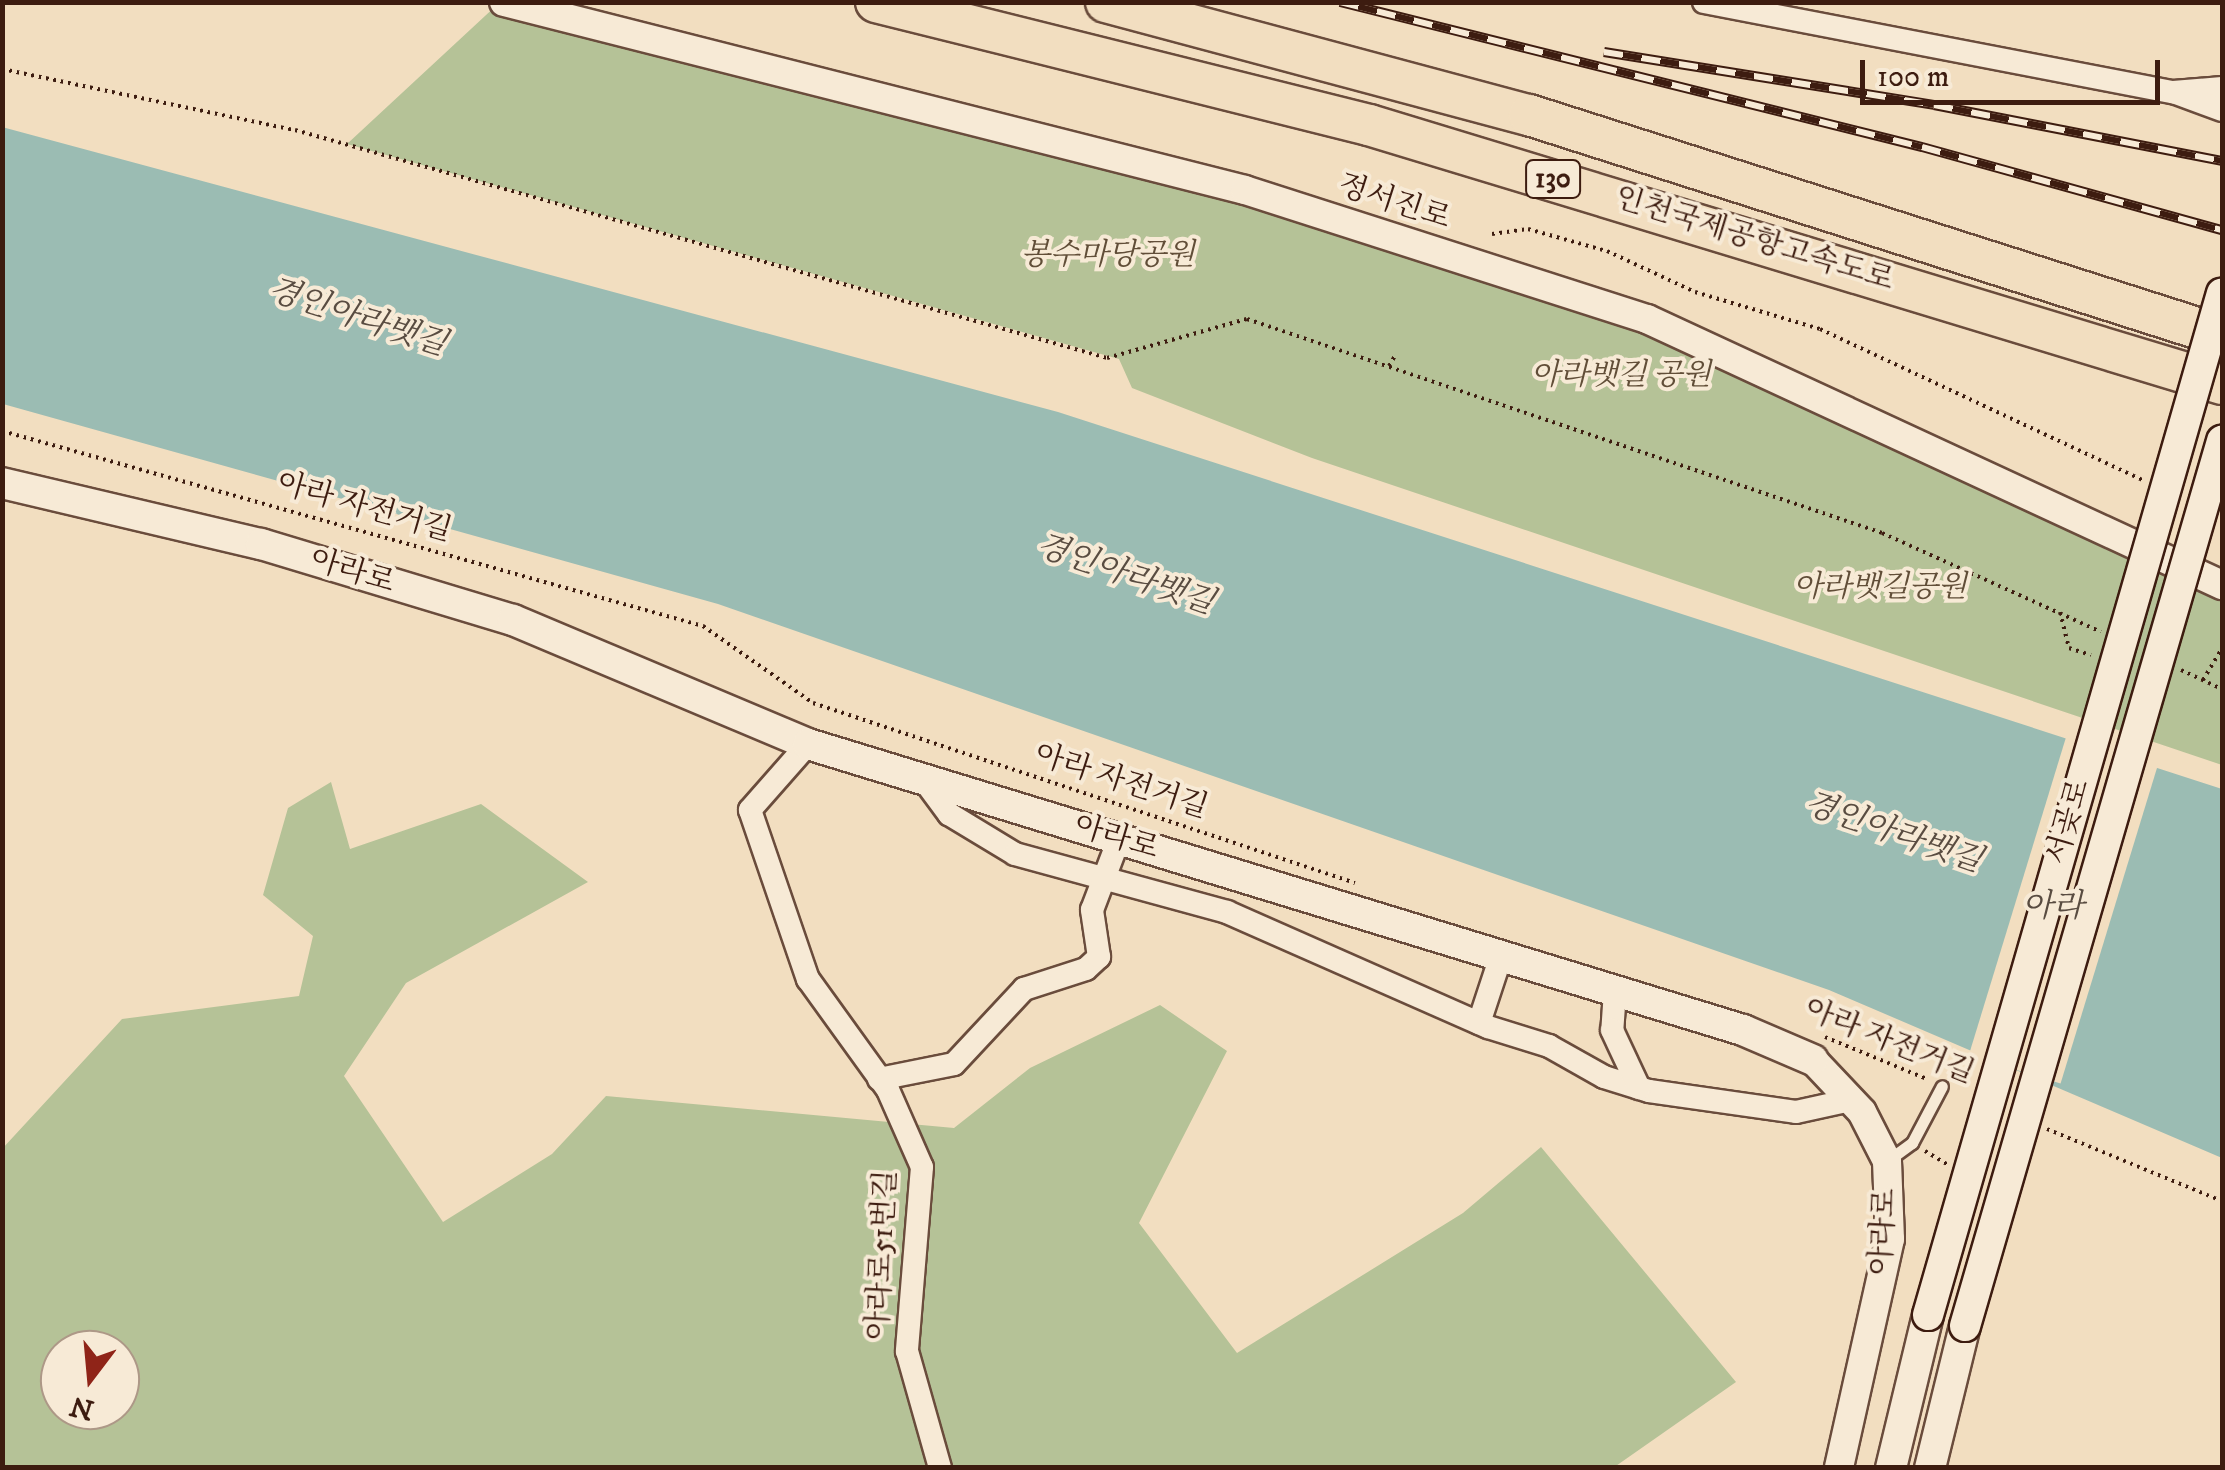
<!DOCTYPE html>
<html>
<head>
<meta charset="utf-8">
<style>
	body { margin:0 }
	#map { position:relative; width:2225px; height:1470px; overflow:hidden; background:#f2dec0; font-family:"IM FELL DW Pica","Noto Serif KR",serif }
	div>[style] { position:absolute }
	.green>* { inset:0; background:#b5c297 }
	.water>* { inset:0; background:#9bbcb3 }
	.pier>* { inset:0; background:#f2dec0; transform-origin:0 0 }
	.path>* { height:4px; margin-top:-2px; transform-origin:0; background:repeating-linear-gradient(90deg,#3d1c10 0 2.5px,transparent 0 7.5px) }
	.roads { filter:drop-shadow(2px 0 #6a4c3c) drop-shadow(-2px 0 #6a4c3c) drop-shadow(0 2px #6a4c3c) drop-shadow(0 -2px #6a4c3c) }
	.service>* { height:11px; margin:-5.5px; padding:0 5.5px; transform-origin:5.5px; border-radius:5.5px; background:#f7ead6 }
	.minor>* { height:22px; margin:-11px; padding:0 11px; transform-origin:11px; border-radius:11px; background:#f7ead6 }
	.tertiary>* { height:28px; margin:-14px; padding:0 14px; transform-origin:14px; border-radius:14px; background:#f7ead6 }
	.secondary>* { height:30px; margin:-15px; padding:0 15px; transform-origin:15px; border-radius:15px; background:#f7ead6 }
	.motorway>* { height:40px; margin:-20px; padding:0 20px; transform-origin:20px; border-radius:20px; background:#f2dec0 }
	.rail>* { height:10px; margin-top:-5px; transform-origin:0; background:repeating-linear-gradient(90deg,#f7ead6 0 19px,#3d1c10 0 38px); box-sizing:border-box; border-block:2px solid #3d1c10 }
	.bridges { filter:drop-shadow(2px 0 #3d1c10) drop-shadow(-2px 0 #3d1c10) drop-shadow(0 2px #3d1c10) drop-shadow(0 -2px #3d1c10) }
	.secondary-bridge>* { height:30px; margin:-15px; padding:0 15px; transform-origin:15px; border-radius:15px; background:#f7ead6 }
	span { translate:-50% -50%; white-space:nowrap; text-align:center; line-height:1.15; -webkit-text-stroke:8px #f7ead6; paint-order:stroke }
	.shield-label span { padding:2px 8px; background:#f7ead6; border:2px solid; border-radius:8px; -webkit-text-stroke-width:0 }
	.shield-label { font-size:28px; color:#3d1c10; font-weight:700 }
	.street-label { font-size:30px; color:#3d1c10 }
	.park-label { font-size:30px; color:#614e38; font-style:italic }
	.water-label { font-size:32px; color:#594c41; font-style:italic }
	.frame { position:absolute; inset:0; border:5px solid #3d1c10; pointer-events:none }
	.north { position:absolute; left:40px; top:1330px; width:100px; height:100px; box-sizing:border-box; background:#f7ead6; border:2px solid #ad9887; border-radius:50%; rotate:196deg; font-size:28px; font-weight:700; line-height:40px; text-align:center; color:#3d1c10 }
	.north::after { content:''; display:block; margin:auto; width:35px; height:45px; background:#8f2418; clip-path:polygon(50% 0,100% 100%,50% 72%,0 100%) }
	.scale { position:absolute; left:1860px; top:60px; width:300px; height:45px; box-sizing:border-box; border:5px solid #3d1c10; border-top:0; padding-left:12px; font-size:30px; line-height:35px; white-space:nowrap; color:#3d1c10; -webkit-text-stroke:8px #f7ead6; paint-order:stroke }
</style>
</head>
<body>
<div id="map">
	<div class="green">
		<div style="clip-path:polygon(499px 3px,1245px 190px,1647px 319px,2222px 585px,2222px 765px,1312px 458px,1132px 388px,1119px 359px,347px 144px)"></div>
		<div style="clip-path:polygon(evenodd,331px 782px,350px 849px,481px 804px,588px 882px,406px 983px,344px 1076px,443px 1222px,552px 1154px,606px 1096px,954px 1128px,1030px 1068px,1160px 1005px,1227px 1051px,1139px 1223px,1237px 1353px,1463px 1213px,1541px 1147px,1736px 1382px,1613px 1468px,3px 1467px,2px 1149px,122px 1019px,299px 996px,313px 936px,263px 895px,288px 808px,331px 782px,60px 1350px,120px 1350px,120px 1410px,60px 1410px,60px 1350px)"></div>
	</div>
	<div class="water">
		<div style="clip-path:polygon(2px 127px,1058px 412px,2222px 789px,2222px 1158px,1829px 990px,718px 604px,3px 404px)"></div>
	</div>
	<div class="pier">
		<div style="left:2067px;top:734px;width:96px;height:336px;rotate:17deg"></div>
	</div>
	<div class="path">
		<div style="left:2px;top:69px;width:299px;rotate:11.8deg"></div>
		<div style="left:295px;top:130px;width:843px;rotate:15.68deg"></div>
		<div style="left:1107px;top:358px;width:145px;rotate:-15.6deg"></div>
		<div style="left:1247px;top:319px;width:670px;rotate:18.62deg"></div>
		<div style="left:1882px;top:533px;width:240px;rotate:24.3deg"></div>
		<div style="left:1492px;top:234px;width:36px;rotate:-8deg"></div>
		<div style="left:1528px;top:229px;width:82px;rotate:15.6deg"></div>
		<div style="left:1607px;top:251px;width:97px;rotate:25deg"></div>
		<div style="left:1695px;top:292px;width:130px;rotate:16.5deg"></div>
		<div style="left:1820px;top:329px;width:359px;rotate:25.1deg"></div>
		<div style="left:1389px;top:366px;width:14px;rotate:-60deg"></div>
		<div style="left:2px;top:431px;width:728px;rotate:15.55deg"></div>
		<div style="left:703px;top:626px;width:134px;rotate:35deg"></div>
		<div style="left:813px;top:703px;width:571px;rotate:18.37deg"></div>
		<div style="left:2060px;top:612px;width:37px;rotate:76deg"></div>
		<div style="left:2069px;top:648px;width:23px;rotate:18deg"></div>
		<div style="left:2181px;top:670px;width:45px;rotate:24.9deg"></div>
		<div style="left:2203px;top:680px;width:37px;rotate:-59deg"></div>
		<div style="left:1825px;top:1037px;width:110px;rotate:22.4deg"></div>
		<div style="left:2047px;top:1129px;width:189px;rotate:22.4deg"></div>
		<div style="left:1925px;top:1151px;width:26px;rotate:31deg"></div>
	</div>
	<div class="roads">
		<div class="service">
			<div style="left:1887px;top:1161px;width:31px;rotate:-36deg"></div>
			<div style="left:1912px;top:1143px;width:64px;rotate:-62.2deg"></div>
		</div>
		<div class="minor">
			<div style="left:1704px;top:2px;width:478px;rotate:10.9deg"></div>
			<div style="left:2222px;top:88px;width:49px;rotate:175.3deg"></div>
			<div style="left:2173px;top:92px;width:52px;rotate:20.2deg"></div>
			<div style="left:808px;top:744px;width:88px;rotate:131.3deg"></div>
			<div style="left:750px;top:810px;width:179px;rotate:71.1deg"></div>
			<div style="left:808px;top:979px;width:137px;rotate:54.2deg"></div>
			<div style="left:888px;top:1090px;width:84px;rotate:66.2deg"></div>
			<div style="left:922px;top:1167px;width:185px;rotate:94.7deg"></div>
			<div style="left:907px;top:1351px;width:122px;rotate:74.2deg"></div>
			<div style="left:923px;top:779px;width:44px;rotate:53.4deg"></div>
			<div style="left:949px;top:814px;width:77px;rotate:31.2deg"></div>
			<div style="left:1015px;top:854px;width:220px;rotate:15.3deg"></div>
			<div style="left:1227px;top:912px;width:285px;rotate:23.8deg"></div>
			<div style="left:1488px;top:1027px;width:64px;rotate:17.3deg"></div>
			<div style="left:1549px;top:1046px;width:63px;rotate:29.4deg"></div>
			<div style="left:1604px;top:1077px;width:47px;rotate:17.3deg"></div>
			<div style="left:1649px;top:1091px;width:148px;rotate:8.1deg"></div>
			<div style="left:1796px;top:1112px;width:56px;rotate:-12.3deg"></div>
			<div style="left:1615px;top:991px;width:39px;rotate:94deg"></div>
			<div style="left:1612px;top:1030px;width:64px;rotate:65deg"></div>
			<div style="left:1479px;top:1023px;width:71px;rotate:-71.8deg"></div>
			<div style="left:879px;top:1079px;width:76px;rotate:-11.3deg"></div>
			<div style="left:954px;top:1064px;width:103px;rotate:-47deg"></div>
			<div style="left:1024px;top:989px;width:65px;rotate:-17.9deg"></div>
			<div style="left:1086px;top:969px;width:18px;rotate:-43deg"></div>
			<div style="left:1099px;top:957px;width:48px;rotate:-98.5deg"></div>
			<div style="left:1092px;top:910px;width:76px;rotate:-69.2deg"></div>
		</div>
		<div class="tertiary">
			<div style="left:504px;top:2px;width:764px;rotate:14.24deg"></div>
			<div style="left:1245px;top:190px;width:422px;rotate:17.8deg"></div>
			<div style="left:1647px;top:319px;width:634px;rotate:24.83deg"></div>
			<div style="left:1813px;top:1060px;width:71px;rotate:46.7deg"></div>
			<div style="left:1862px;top:1112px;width:55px;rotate:63deg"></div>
			<div style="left:1887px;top:1161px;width:78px;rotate:87.8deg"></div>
			<div style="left:1890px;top:1239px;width:235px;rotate:102.6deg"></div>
		</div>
		<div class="secondary">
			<div style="left:2px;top:483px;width:266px;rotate:13.3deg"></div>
			<div style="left:261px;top:544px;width:263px;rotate:16.8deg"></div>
			<div style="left:513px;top:620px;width:320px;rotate:22.8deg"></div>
			<div style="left:808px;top:744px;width:978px;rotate:17.01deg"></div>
			<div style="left:1743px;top:1030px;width:76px;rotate:23.2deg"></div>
			<div style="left:1891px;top:1468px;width:157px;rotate:-76.4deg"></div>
			<div style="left:1930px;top:1468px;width:146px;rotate:-76.2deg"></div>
		</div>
		<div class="motorway">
			<div style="left:876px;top:2px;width:508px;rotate:14.01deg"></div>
			<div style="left:1369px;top:125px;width:891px;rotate:16.89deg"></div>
			<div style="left:1106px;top:2px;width:438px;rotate:15deg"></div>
			<div style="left:1529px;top:115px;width:727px;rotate:17.69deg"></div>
		</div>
	</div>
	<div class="rail">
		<div style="left:1340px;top:2px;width:600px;rotate:13.99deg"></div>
		<div style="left:1922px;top:147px;width:311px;rotate:15.5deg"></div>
		<div style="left:1604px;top:52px;width:334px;rotate:9.1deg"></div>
		<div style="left:1934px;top:105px;width:293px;rotate:11deg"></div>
	</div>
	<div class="bridges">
		<div class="secondary-bridge">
			<div style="left:1928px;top:1315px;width:1063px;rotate:-73.95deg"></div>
			<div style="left:1965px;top:1326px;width:922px;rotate:-73.81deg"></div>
		</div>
	</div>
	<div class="shield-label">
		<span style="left:1553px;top:179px">130</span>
	</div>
	<div class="street-label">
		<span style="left:1394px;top:203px;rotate:18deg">정서진로</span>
		<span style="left:1754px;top:240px;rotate:17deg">인천국제공항고속도로</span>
		<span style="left:364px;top:508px;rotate:16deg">아라 자전거길</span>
		<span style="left:352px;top:572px;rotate:17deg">아라로</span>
		<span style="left:1121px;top:782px;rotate:18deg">아라 자전거길</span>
		<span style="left:2069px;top:822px;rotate:-74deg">서곶로</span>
		<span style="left:1116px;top:838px;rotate:17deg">아라로</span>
		<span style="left:1889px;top:1042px;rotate:22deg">아라 자전거길</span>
		<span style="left:1884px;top:1232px;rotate:-87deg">아라로</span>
		<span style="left:883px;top:1255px;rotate:-87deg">아라로51번길</span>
	</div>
	<div class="park-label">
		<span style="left:1108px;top:256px">봉수마당공원</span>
		<span style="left:1621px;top:376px">아라뱃길 공원</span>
		<span style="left:1880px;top:588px">아라뱃길공원</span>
	</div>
	<div class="water-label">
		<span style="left:357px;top:318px;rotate:18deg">경인아라뱃길</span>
		<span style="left:1125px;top:575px;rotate:19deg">경인아라뱃길</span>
		<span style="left:1893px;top:833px;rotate:19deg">경인아라뱃길</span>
		<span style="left:2053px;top:907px">아라</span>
	</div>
	<div class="frame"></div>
	<div class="north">N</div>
	<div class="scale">100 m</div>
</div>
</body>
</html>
